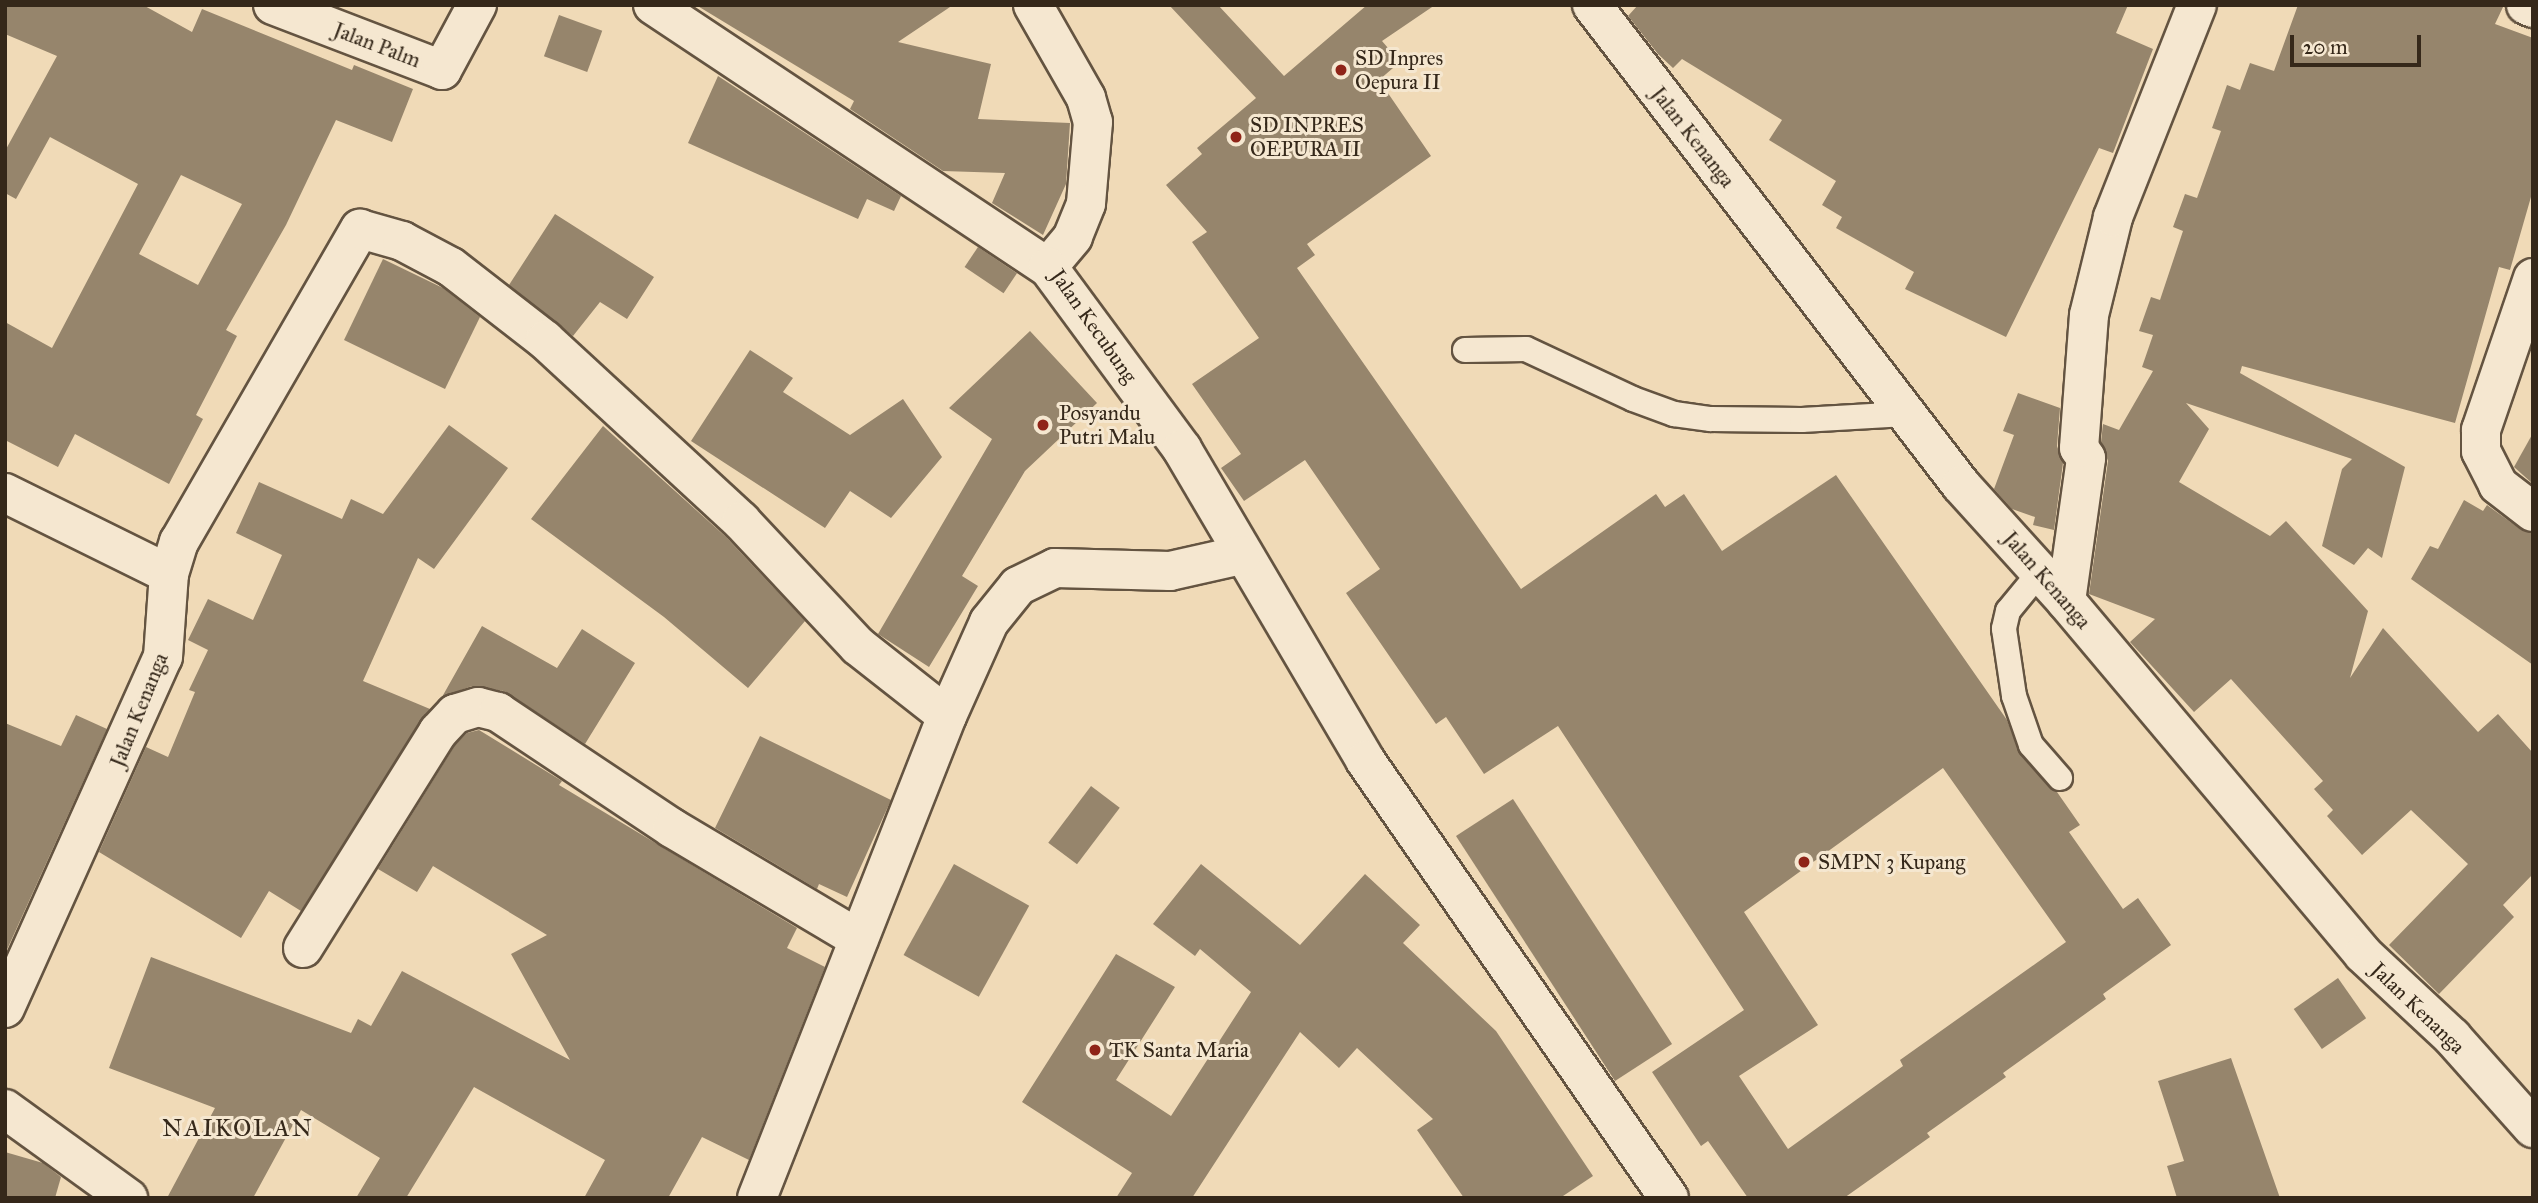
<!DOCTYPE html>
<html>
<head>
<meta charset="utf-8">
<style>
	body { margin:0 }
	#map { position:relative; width:2538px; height:1203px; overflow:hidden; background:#f0dab7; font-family:"IM FELL Great Primer",serif }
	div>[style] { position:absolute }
	.building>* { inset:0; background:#96856c; transform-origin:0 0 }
	.roads { filter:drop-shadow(2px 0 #645441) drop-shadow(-2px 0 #645441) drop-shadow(0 2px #645441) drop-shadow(0 -2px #645441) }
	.service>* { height:24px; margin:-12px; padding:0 12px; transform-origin:12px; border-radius:12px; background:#f5e7d0 }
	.minor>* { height:38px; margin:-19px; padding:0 19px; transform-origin:19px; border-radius:19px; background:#f5e7d0 }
	.dots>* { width:19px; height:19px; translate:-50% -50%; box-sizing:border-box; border:4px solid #f5e7d0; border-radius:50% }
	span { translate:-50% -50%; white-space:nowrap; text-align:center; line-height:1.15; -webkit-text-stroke:6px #f5e7d0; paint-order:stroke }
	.street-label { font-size:21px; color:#35281a }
	.poi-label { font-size:21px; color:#35281a }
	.left { translate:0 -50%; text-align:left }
	.quarter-label { font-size:24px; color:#35281a; letter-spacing:2px }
	.frame { position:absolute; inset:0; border:7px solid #35281a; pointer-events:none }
	.scale { position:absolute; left:2290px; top:35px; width:131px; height:32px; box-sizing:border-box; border:4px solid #35281a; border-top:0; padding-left:9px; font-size:21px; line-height:24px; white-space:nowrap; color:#35281a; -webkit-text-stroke:5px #f5e7d0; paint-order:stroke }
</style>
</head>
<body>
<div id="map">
	<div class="building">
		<div style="clip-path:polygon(evenodd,5px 5px,143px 5px,192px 32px,202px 9px,352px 70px,354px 65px,413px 89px,392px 142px,336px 120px,286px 225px,226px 330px,237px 336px,196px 415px,203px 419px,169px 484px,75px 434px,58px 467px,5px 440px,5px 322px,52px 348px,138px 184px,50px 137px,16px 199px,5px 193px,5px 151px,57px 56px,5px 34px,5px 5px,181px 175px,242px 204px,198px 285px,139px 254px,181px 175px)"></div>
		<div style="clip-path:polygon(696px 5px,953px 5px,898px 42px,991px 64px,978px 119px,1070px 123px,1066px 184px,1043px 235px,992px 203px,1005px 173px,943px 171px,850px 109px,854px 101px)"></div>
		<div style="clip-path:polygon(evenodd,1169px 5px,1218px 5px,1284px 76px,1367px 5px,1435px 5px,1382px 41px,1400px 62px,1379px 80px,1431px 156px,1307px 244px,1315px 255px,1297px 268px,1521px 589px,1656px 494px,1665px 507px,1684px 494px,1722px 551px,1836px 475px,2007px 720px,2020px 754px,2057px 792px,2080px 825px,2069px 832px,2123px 909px,2138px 898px,2171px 945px,2103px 994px,2106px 999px,2003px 1073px,2006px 1077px,1927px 1133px,1930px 1137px,1844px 1198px,1748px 1198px,1708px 1141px,1701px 1146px,1652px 1072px,1744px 1010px,1558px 726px,1484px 774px,1446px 717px,1436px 724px,1346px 593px,1380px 569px,1305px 460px,1244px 501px,1221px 468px,1241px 454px,1192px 384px,1259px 338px,1192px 242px,1207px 232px,1166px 185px,1202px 154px,1197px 148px,1256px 98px,1169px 5px,1943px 768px,2066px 942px,1900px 1060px,1903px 1066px,1788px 1149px,1739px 1076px,1818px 1025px,1744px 912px,1943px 768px)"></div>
		<div style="clip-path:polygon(1638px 5px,2128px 5px,2116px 33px,2153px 49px,2113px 153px,2099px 148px,2006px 337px,1905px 289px,1914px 272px,1836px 228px,1842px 217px,1822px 205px,1836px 181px,1769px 140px,1782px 120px,1682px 59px,1673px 68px,1658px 54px,1628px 16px)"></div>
		<div style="clip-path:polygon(2298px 5px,2504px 5px,2495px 24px,2533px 38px,2533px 190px,2510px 270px,2499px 267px,2455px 423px,2242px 366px,2240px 373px,2405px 467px,2382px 558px,2368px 548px,2354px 565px,2322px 546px,2342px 469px,2352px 459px,2186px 403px,2209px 429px,2179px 482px,2270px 536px,2286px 521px,2368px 611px,2350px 678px,2383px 628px,2478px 732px,2498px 714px,2533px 753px,2533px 874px,2503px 905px,2514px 917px,2439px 994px,2389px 945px,2468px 864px,2411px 810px,2362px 855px,2327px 816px,2333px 810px,2314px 789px,2323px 781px,2231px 679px,2194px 712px,2130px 642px,2155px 619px,2089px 594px,2108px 461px,2101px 442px,2103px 424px,2119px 430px,2153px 371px,2142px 367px,2153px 335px,2139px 331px,2151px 297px,2160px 300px,2183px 231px,2173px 227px,2185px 194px,2197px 198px,2221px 131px,2212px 128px,2227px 85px,2240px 90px,2250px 63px,2274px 71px)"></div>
		<div style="left:559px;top:15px;width:46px;height:44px;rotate:20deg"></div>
		<div style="clip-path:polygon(718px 76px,901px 196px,894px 211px,867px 199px,858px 219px,688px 143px)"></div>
		<div style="clip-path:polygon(555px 214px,654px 277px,627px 319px,600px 302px,573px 336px,509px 285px)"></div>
		<div style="left:978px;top:247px;width:47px;height:24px;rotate:34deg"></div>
		<div style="clip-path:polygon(383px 259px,443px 288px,480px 317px,445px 389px,344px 340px)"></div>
		<div style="clip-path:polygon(1030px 331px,1097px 403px,1025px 471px,962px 576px,978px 586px,929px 667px,878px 634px,992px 439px,949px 408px)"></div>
		<div style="clip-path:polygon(750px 350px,793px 378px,783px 392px,850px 435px,903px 399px,942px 457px,891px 518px,850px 491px,825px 528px,691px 441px)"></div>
		<div style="clip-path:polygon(2018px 393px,2060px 408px,2057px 446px,2063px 463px,2054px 530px,2033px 525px,2035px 517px,2012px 509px,1994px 489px,2014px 435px,2003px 431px)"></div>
		<div style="clip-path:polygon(449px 425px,508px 468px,434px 569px,418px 558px,363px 681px,430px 709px,301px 911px,269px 891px,241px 938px,99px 852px,146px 747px,168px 757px,195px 692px,189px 690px,208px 650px,188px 640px,208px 599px,253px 620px,282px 555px,236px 533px,259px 482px,342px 519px,351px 499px,383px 514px)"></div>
		<div style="clip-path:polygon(603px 426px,726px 537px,805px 621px,748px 688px,664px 617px,531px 519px)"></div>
		<div style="clip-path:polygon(2533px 433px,2533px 484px,2514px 467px)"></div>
		<div style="clip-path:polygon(2464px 500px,2483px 511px,2487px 505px,2520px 529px,2533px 533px,2533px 665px,2411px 579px,2430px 546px,2438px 549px)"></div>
		<div style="clip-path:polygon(482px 626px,557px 668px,582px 629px,635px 663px,585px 744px,504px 691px,472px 686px,442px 697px)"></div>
		<div style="clip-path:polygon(76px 715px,107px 729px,5px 954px,5px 723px,61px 746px)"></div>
		<div style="clip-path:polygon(479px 730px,562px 781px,559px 785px,797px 928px,787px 948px,825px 967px,749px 1160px,702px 1137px,668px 1198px,584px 1198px,605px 1160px,474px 1087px,406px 1198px,356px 1198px,380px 1158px,301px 1110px,253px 1198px,167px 1198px,215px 1108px,109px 1068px,151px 957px,351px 1033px,358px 1019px,371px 1026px,402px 971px,570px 1060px,511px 954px,547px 935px,433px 866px,417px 892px,378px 869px,455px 745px,467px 733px)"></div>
		<div style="clip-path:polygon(760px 736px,891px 800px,847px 897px,819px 884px,817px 889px,715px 828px)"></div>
		<div style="left:1091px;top:786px;width:36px;height:71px;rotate:37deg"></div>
		<div style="left:1513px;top:799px;width:292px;height:68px;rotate:57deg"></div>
		<div style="left:954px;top:864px;width:86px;height:104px;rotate:29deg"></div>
		<div style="clip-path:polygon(1201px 864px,1300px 945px,1365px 874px,1420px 925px,1403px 943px,1496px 1031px,1593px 1176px,1560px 1198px,1464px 1198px,1417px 1130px,1433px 1119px,1357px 1048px,1339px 1068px,1300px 1032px,1192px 1198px,1116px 1198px,1132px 1173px,1022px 1102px,1116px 954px,1175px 987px,1116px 1080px,1171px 1116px,1251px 992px,1200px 949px,1195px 956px,1153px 924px)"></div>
		<div style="left:2338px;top:978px;width:49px;height:54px;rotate:55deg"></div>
		<div style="clip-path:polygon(2231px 1058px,2280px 1198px,2177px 1198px,2167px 1166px,2184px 1161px,2158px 1081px)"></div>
		<div style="clip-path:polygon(5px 1152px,43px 1163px,61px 1177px,55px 1198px,5px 1198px)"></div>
	</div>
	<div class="roads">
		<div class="service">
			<div style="left:1465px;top:350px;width:61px;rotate:-0.9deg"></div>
			<div style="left:1526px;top:349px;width:118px;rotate:25deg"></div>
			<div style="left:1633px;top:399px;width:44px;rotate:20.1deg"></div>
			<div style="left:1674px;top:414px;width:37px;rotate:8deg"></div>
			<div style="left:1711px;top:419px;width:91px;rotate:0.6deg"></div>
			<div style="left:1802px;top:420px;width:104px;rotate:-3.3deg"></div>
			<div style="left:2040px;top:572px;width:50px;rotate:129.4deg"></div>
			<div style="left:2008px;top:611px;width:18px;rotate:103deg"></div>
			<div style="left:2004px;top:629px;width:68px;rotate:81.5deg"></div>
			<div style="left:2014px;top:696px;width:52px;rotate:70.9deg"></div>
			<div style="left:2031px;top:745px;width:44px;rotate:48.7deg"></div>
		</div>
		<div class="minor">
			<div style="left:273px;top:5px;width:181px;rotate:21deg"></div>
			<div style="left:442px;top:70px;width:74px;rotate:-61.7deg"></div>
			<div style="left:653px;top:5px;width:474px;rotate:33.6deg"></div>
			<div style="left:1033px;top:5px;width:107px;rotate:60.3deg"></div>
			<div style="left:1086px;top:98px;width:25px;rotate:74deg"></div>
			<div style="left:1093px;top:122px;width:82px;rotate:94.9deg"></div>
			<div style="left:1086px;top:204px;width:35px;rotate:112deg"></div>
			<div style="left:1073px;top:237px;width:39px;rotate:130deg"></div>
			<div style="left:1048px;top:267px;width:226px;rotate:53.6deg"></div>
			<div style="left:1182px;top:449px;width:361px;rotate:59.5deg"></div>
			<div style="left:1365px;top:760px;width:533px;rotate:55.24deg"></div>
			<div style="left:1592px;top:5px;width:605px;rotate:52.45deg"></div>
			<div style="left:1961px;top:485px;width:156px;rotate:47.8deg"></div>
			<div style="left:2066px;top:601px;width:461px;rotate:49.9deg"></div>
			<div style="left:2363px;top:954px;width:122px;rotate:43deg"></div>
			<div style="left:2452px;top:1037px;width:122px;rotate:48.3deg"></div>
			<div style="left:2526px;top:5px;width:8px;rotate:23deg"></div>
			<div style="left:2533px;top:278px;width:161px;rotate:108.9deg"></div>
			<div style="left:2481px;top:430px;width:21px;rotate:90deg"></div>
			<div style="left:2481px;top:451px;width:38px;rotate:63deg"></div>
			<div style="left:2498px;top:485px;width:44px;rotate:37.6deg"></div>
			<div style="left:5px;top:493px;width:183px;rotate:26.3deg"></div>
			<div style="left:2066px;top:601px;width:144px;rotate:-82deg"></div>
			<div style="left:2086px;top:458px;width:12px;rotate:-125deg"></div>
			<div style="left:2079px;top:448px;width:133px;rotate:-85.7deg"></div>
			<div style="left:2089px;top:315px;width:101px;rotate:-76.2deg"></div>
			<div style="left:2113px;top:217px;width:228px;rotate:-68.4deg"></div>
			<div style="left:303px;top:948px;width:255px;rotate:-58deg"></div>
			<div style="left:438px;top:732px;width:25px;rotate:-47deg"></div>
			<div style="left:455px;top:714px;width:24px;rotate:-17deg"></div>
			<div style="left:478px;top:707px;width:21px;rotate:14deg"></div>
			<div style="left:498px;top:712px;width:209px;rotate:33.7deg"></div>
			<div style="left:672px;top:828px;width:217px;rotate:30.7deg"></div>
			<div style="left:5px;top:1008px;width:385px;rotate:-65.8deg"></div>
			<div style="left:163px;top:657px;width:83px;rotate:-85.9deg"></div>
			<div style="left:169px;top:574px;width:34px;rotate:-73deg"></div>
			<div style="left:179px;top:542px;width:362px;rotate:-60deg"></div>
			<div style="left:360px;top:229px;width:44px;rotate:15.9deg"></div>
			<div style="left:402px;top:241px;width:55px;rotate:28deg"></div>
			<div style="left:451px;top:267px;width:119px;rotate:37.8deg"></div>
			<div style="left:545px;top:340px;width:267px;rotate:42.7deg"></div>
			<div style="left:741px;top:521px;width:171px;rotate:46.9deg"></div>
			<div style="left:858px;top:646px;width:113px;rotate:38.2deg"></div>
			<div style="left:5px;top:1109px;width:152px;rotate:35.9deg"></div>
			<div style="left:757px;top:1198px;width:518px;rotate:-68.49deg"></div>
			<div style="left:947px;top:716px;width:103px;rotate:-65.9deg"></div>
			<div style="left:989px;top:622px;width:46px;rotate:-51.1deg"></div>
			<div style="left:1018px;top:586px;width:41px;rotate:-25.9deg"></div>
			<div style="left:1055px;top:568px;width:115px;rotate:1.5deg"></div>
			<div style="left:1170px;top:571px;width:73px;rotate:-12.7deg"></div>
		</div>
	</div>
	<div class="dots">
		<div style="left:1341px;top:70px;background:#8f2418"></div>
		<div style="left:1236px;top:137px;background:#8f2418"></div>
		<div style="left:1043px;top:425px;background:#8f2418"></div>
		<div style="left:1804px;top:862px;background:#8f2418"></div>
		<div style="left:1095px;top:1050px;background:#8f2418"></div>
	</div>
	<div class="street-label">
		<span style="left:377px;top:45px;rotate:21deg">Jalan Palm</span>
		<span style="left:1693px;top:137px;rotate:52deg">Jalan Kenanga</span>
		<span style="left:1094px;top:326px;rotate:55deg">Jalan Kecubung</span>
		<span style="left:2047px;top:580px;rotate:49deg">Jalan Kenanga</span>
		<span style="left:139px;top:710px;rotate:-68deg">Jalan Kenanga</span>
		<span style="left:2418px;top:1008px;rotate:44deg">Jalan Kenanga</span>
	</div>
	<div class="poi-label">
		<span class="left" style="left:1355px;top:70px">SD Inpres<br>Oepura II</span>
		<span class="left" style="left:1250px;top:137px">SD INPRES<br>OEPURA II</span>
		<span class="left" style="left:1059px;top:425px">Posyandu<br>Putri Malu</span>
		<span class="left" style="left:1818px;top:862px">SMPN 3 Kupang</span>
		<span class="left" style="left:1109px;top:1050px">TK Santa Maria</span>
	</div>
	<div class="quarter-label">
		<span style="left:238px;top:1129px">NAIKOLAN</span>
	</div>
	<div class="frame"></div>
	<div class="scale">20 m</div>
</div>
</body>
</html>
